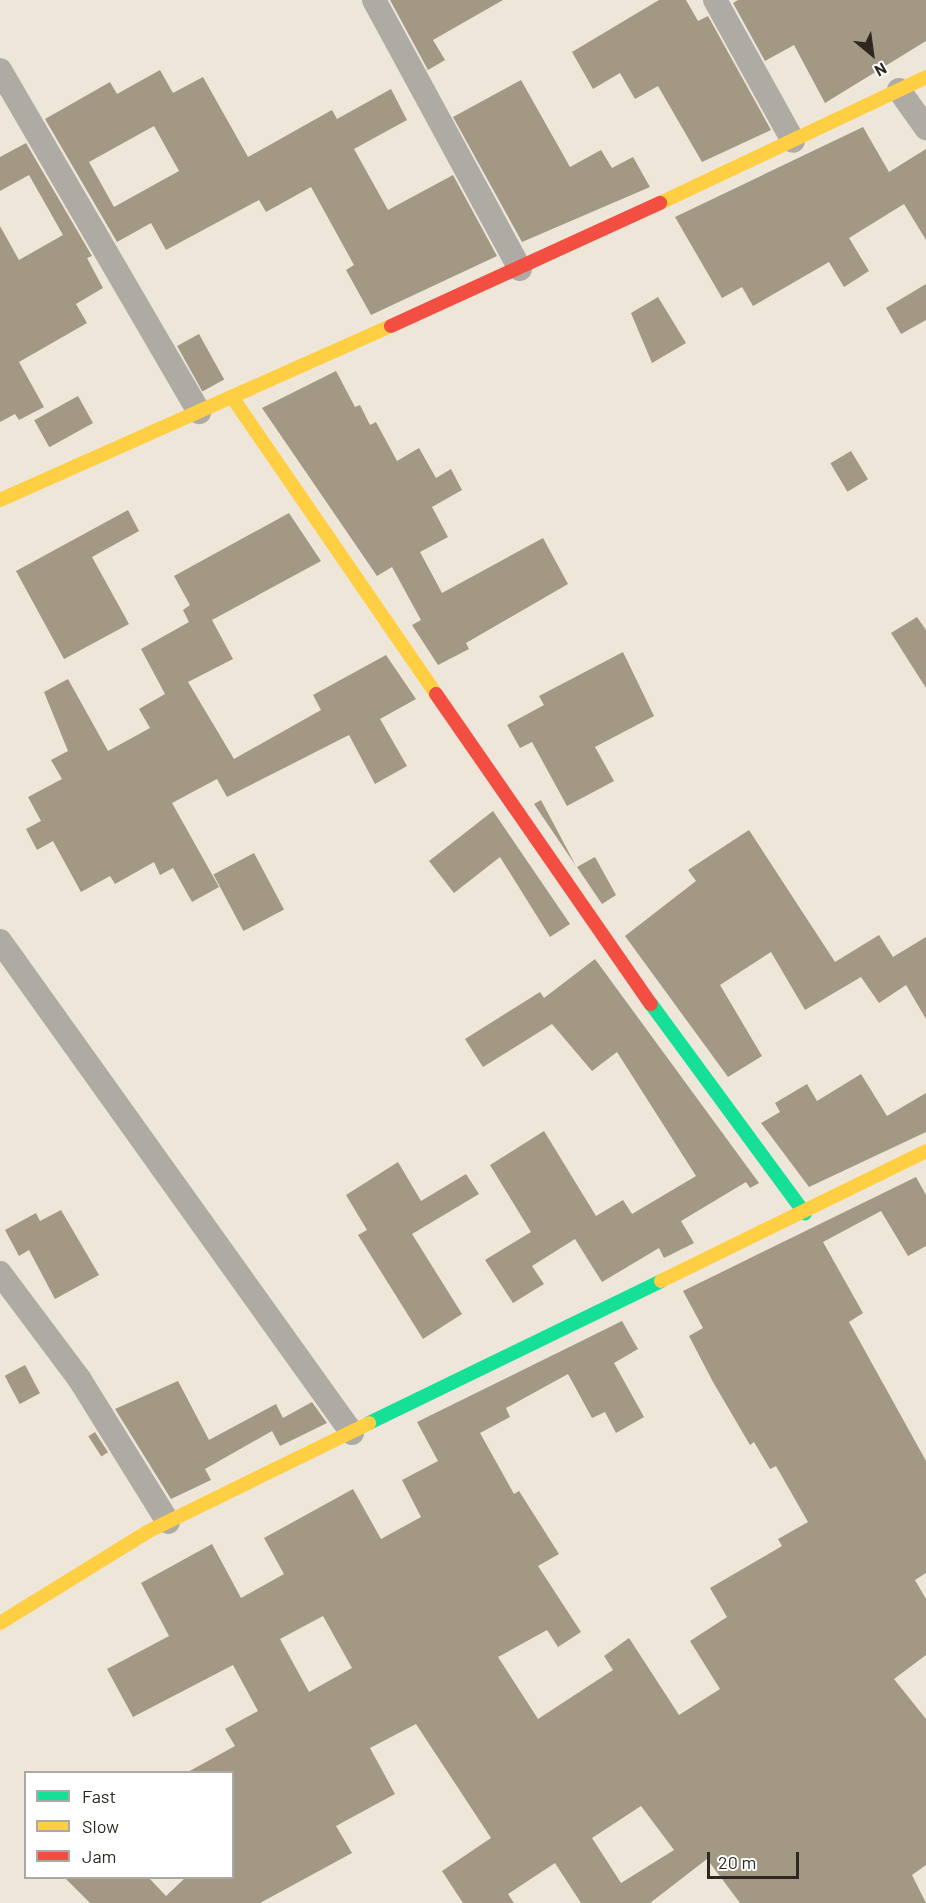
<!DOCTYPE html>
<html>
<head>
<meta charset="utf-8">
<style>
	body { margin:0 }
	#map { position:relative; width:926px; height:1903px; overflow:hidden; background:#eee6d9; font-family:Barlow,sans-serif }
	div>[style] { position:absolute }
	.building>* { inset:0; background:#a39884; transform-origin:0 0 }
	.street>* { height:24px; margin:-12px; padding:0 12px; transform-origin:12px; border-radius:12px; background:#aeaaa4 }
	.fast>* { height:14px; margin:-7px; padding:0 7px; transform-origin:7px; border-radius:7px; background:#16e098 }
	.slow>* { height:14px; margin:-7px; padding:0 7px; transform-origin:7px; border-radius:7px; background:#ffcf43 }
	.jam>* { height:14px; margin:-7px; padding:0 7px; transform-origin:7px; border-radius:7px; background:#f24e42 }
	span { translate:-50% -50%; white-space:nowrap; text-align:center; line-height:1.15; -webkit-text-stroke:6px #fff; paint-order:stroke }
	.legend { position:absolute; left:24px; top:1771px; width:210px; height:108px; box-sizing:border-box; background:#fff; border:2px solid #aba9a6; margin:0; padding:8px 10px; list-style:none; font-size:18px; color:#2e2920 }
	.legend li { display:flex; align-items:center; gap:12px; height:30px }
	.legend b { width:30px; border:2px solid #aba9a6 }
	.north { position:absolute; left:842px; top:24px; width:60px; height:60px; -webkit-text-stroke:4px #fff; paint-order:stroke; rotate:151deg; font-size:16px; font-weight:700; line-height:24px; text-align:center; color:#2e2920 }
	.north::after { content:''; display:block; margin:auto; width:21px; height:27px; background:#2e2920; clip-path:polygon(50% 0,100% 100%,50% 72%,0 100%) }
	.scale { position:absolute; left:707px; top:1852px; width:92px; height:27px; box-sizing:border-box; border:3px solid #2e2920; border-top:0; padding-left:8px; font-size:18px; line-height:21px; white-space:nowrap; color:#2e2920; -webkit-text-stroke:4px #fff; paint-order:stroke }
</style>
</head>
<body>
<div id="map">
	<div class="building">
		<div style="clip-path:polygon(390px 0,503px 0,433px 40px,445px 60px,428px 70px)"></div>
		<div style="clip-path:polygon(659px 0,686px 0,698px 21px,708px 16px,771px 130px,702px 162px,658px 86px,635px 99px,620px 73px,593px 89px,572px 52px)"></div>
		<div style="clip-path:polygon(738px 0,926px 0,926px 41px,825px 103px,794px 45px,765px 61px,733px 3px)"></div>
		<div style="clip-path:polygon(evenodd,160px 70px,173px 93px,203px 77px,248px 157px,332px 110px,337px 119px,391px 89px,407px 120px,354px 149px,388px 210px,453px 175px,497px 256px,371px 315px,346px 270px,354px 265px,311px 187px,266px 212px,259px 200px,166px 250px,151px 223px,117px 242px,45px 119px,110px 82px,117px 94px,160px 70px,154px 126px,179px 171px,114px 207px,89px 162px,154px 126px)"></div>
		<div style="clip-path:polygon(521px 80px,570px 167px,601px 150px,612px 168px,633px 157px,650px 187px,522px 242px,453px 117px)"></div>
		<div style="clip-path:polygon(863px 127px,889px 172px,926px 149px,926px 240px,904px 204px,849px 238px,869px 271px,844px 287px,829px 262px,753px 306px,742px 287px,722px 298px,675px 217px)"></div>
		<div style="clip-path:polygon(26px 143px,92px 256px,87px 258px,103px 288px,76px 304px,87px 323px,19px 362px,44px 407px,19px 420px,15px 414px,0 422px,0 226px,19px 260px,63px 235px,29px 175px,0 191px,0 157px)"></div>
		<div style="clip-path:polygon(926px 284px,926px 320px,901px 334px,886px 308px)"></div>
		<div style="clip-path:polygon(658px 297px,686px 343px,652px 363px,631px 313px)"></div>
		<div style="left:199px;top:334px;width:52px;height:25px;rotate:61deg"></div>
		<div style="clip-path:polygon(336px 371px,355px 407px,360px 405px,370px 425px,376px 422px,397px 461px,419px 448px,436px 478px,451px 469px,462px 490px,432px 507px,448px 537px,420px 552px,442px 593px,543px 538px,568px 584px,466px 643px,469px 649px,438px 665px,412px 625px,421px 620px,392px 567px,377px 576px,262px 408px)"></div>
		<div style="left:78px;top:396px;width:31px;height:50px;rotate:61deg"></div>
		<div style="left:851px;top:451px;width:33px;height:24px;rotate:59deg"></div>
		<div style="clip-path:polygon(128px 510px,139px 531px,92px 557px,129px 624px,64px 659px,16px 571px)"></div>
		<div style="clip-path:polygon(289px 513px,321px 561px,212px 620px,233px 659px,188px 682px,234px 759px,321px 710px,313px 695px,386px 655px,416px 699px,380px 719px,407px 766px,375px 784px,349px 735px,227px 797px,217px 779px,172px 803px,219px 887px,192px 902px,173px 868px,160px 875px,154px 862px,115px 884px,110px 876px,81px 892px,53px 841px,37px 850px,26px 829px,41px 821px,28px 797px,62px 779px,51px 760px,68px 751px,44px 692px,68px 679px,108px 751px,150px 728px,139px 709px,165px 694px,141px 649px,189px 622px,183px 610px,190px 605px,174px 576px)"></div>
		<div style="clip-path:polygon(917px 617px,926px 630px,926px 688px,891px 633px)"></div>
		<div style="clip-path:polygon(623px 652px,654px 716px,595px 747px,614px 781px,567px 806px,532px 742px,520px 748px,507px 725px,544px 705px,539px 696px)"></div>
		<div style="clip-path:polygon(541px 800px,576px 866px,534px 804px)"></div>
		<div style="clip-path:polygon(493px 811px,570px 924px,550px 937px,500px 857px,454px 893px,429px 861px)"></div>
		<div style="clip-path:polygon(749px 830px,835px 962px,879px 935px,893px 957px,926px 937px,926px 1019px,906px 985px,879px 1003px,861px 977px,805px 1010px,771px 952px,720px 985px,762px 1056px,728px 1077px,625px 936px,696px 881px,688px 870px)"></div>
		<div style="left:254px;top:853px;width:64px;height:46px;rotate:62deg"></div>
		<div style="clip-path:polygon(595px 857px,616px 895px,602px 904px,577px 867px)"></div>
		<div style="clip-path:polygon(595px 959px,759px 1183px,750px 1188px,746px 1182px,681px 1221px,694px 1243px,664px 1258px,659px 1248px,602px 1282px,575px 1239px,532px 1266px,544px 1284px,513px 1303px,485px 1260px,531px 1232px,490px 1165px,544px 1131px,596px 1216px,623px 1200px,632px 1214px,696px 1176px,617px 1052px,592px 1071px,552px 1024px,483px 1067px,465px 1039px,540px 992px,544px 998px)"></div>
		<div style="clip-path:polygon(861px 1074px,887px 1116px,926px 1093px,926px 1132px,809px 1187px,761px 1123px,780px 1112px,775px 1103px,807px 1084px,817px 1101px)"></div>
		<div style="clip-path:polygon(398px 1162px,421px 1201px,466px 1174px,479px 1194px,412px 1234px,462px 1314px,423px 1339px,358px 1235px,367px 1230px,346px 1195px)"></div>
		<div style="clip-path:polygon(evenodd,916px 1177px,926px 1195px,926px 1246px,908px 1256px,881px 1211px,823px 1242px,863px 1313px,849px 1322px,926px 1461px,926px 1573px,915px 1580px,926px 1599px,926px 1655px,894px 1679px,926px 1719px,926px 1865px,912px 1875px,926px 1903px,740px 1903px,707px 1859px,650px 1903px,581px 1903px,555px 1863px,508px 1894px,514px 1903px,463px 1903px,442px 1871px,491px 1838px,416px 1724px,370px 1748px,395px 1794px,336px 1826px,352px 1853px,260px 1903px,90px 1903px,65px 1878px,149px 1878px,166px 1896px,185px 1878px,232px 1878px,232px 1773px,186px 1773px,235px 1746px,225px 1729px,258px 1711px,233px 1665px,133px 1717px,107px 1669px,169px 1636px,141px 1583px,212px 1544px,241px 1598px,284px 1574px,264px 1538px,353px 1489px,381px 1539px,421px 1517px,402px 1480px,438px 1461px,417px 1422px,622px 1321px,638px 1349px,614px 1363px,644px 1417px,616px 1433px,605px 1412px,592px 1418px,568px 1374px,506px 1408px,510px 1417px,480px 1433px,514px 1494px,519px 1491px,559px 1554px,538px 1566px,581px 1632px,558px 1647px,547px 1630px,498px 1657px,538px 1719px,613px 1670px,604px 1656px,629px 1638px,679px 1715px,720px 1689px,690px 1641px,727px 1617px,710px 1588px,782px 1546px,778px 1539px,808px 1522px,776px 1466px,770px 1469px,754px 1442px,750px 1445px,713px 1382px,689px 1336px,703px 1328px,683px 1291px,916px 1177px,323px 1616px,352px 1668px,309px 1692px,280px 1639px,323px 1616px,916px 1177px,641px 1806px,674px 1850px,621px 1883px,592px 1838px,641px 1806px)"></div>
		<div style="clip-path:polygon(61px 1210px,99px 1275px,55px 1299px,29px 1250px,19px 1256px,5px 1230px,36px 1213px,40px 1221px)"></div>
		<div style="left:25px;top:1365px;width:32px;height:23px;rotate:62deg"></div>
		<div style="clip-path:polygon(178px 1381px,209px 1440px,276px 1404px,283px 1418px,312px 1402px,327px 1423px,280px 1446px,272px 1431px,205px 1469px,211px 1480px,171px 1499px,115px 1409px)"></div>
		<div style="left:95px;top:1432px;width:24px;height:8px;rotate:57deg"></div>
	</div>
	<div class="street">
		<div style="left:374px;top:0;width:306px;rotate:61.5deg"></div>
		<div style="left:715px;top:0;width:161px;rotate:61deg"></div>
		<div style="left:0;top:70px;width:396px;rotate:59.8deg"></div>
		<div style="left:899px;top:90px;width:47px;rotate:54.6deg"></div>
		<div style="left:0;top:941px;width:605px;rotate:54.42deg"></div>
		<div style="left:0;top:1273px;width:134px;rotate:53.2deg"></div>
		<div style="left:80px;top:1380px;width:167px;rotate:58.2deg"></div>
	</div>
	<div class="fast">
		<div style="left:651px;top:1004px;width:260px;rotate:53.7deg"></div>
		<div style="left:369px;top:1423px;width:325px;rotate:-25.9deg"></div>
	</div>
	<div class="slow">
		<div style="left:660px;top:203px;width:294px;rotate:-25.3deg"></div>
		<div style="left:232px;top:397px;width:360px;rotate:55.5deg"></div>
		<div style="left:0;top:500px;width:428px;rotate:-24deg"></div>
		<div style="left:661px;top:1281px;width:295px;rotate:-26.1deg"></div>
		<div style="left:0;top:1623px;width:175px;rotate:-31.7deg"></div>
		<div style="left:149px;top:1531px;width:245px;rotate:-26.1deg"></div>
	</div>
	<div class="jam">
		<div style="left:391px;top:326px;width:296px;rotate:-24.6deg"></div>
		<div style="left:436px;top:694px;width:377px;rotate:55.3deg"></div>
	</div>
	<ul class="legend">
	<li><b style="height:8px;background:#16e098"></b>Fast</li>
	<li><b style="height:8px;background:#ffcf43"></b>Slow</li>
	<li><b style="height:8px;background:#f24e42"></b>Jam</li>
	</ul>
	<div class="north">N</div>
	<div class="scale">20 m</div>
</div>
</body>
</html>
